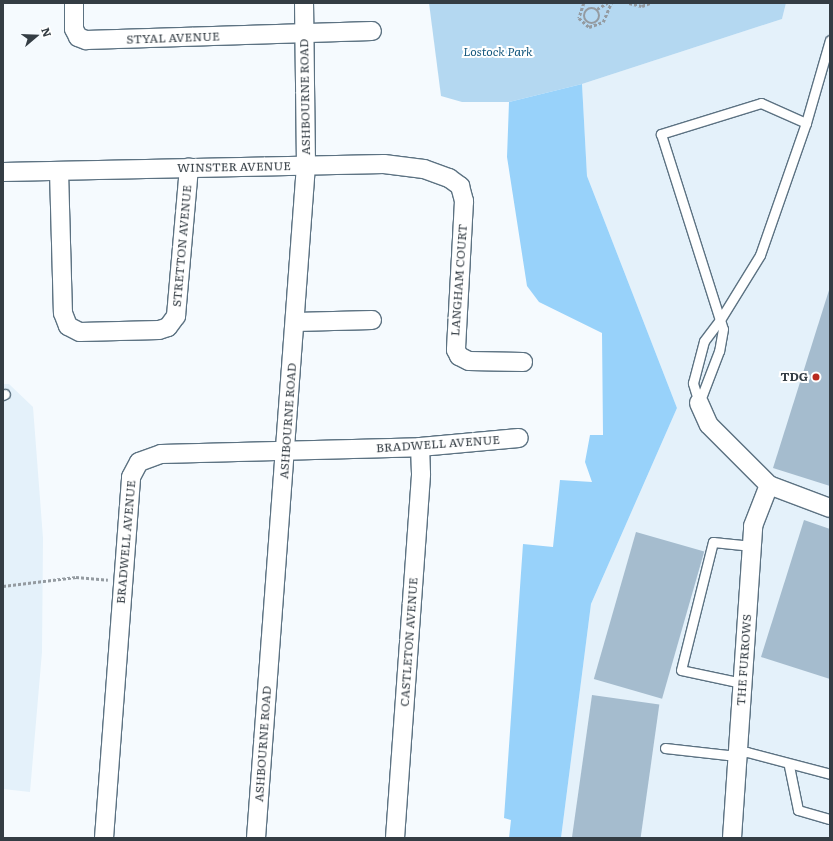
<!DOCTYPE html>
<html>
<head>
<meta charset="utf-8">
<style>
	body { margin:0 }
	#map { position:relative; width:833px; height:841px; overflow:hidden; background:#f5fafe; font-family:Literata,serif }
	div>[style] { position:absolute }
	.built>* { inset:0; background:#e4f1fa }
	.green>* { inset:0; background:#b4d8f1 }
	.forest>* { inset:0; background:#98d2fa }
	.building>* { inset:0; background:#a5bcce; transform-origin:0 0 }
	.path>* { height:2.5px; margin-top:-1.25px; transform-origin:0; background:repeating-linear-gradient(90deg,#949ba1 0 3px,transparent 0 5px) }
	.path>.ring { margin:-1.25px; padding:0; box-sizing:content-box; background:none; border:2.5px solid #949ba1; border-radius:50% }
	.roads { filter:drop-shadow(1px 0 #5c7282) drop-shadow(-1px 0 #5c7282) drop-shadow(0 1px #5c7282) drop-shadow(0 -1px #5c7282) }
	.service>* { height:9px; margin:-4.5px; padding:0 4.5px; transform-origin:4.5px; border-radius:4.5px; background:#fff }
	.minor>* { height:18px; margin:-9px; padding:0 9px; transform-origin:9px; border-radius:9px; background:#fff }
	.dots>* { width:11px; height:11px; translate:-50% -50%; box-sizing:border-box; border:2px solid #fff; border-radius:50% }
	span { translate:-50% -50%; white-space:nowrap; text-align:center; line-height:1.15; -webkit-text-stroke:4px #fff; paint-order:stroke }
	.street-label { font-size:12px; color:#343d44 }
	.park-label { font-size:12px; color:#15587e; font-style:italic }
	.poi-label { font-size:12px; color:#343d44; font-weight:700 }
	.right { translate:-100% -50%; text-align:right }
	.frame { position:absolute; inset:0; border:4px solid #343d44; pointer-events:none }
	.north { position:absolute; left:16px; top:16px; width:40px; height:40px; -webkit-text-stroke:3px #fff; paint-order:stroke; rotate:71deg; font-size:11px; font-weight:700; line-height:16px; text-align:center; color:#343d44 }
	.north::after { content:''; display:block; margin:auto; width:14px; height:18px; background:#343d44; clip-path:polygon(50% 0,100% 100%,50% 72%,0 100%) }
</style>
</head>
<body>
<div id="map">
	<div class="built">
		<div style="clip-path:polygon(786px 3px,830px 3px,830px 838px,561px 838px,591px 604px,677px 408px,587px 176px,582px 84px,782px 19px)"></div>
		<div style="clip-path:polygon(3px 384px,9px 384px,33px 407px,43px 538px,42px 652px,30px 792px,3px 789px)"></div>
	</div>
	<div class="green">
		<div style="clip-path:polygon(429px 3px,786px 3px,782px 19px,582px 84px,509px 102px,462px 102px,441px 96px)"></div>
	</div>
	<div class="forest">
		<div style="clip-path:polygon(582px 84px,587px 176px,677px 408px,591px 604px,561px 838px,509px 838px,511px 820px,504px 818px,523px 544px,553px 547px,560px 480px,592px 482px,585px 462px,590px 435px,603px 435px,602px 333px,539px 302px,527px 286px,507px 157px,509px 102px)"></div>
	</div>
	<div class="building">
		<div style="clip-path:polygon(830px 287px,830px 486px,773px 468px)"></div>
		<div style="clip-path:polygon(804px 520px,830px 529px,830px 679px,761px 657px)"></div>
		<div style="left:636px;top:532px;width:71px;height:153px;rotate:16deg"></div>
		<div style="left:592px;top:695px;width:68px;height:144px;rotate:8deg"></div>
	</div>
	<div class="path">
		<div style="left:584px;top:3px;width:16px;rotate:108deg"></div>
		<div style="left:579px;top:18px;width:13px;rotate:42deg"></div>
		<div style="left:589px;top:27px;width:15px;rotate:-20deg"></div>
		<div style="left:603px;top:22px;width:21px;rotate:-67deg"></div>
		<div style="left:629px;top:3px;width:13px;rotate:13deg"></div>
		<div style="left:642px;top:6px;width:9px;rotate:-21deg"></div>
		<div class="ring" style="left:584px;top:8px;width:13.5px;height:13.5px"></div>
		<div style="left:597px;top:9px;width:12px;rotate:-31deg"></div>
		<div style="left:3px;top:586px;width:74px;rotate:-7deg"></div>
		<div style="left:76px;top:577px;width:32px;rotate:5deg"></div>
	</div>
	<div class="roads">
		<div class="service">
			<div style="left:806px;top:123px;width:86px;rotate:-73.9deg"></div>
			<div style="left:3px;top:395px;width:2px;rotate:-27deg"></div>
			<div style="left:699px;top:403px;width:21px;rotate:-107deg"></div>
			<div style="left:693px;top:383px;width:43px;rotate:-75.3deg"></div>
			<div style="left:704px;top:341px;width:26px;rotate:-53deg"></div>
			<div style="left:720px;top:320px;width:76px;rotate:-58.4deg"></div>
			<div style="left:760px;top:255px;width:140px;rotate:-70.8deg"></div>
			<div style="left:806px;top:123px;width:49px;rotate:-156deg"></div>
			<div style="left:761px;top:103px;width:105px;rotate:162.8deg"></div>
			<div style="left:661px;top:134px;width:195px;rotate:72.4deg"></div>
			<div style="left:720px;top:320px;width:9px;rotate:72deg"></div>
			<div style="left:723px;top:329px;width:22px;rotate:100deg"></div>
			<div style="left:719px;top:351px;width:56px;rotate:111deg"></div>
			<div style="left:742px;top:683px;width:62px;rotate:-168deg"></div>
			<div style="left:681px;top:670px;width:132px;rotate:-76deg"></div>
			<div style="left:713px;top:542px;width:39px;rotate:6deg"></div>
			<div style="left:665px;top:748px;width:63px;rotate:6.3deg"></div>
			<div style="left:728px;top:755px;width:19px;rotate:-9deg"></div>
			<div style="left:747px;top:752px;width:86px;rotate:14.8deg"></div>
			<div style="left:789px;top:766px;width:45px;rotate:78.4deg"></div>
			<div style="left:798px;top:810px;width:33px;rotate:16deg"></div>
		</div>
		<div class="minor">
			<div style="left:74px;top:3px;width:26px;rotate:90deg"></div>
			<div style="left:74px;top:29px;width:9px;rotate:63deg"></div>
			<div style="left:78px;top:37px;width:9px;rotate:21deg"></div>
			<div style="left:86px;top:40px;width:286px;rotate:-1.8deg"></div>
			<div style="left:59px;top:171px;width:142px;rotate:88.4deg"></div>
			<div style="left:63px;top:313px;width:14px;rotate:69deg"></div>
			<div style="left:68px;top:326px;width:13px;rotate:27deg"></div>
			<div style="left:80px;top:332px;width:79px;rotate:-1.5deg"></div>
			<div style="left:159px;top:330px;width:9px;rotate:-18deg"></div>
			<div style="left:168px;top:327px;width:14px;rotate:-54deg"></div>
			<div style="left:176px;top:316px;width:149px;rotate:-85deg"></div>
			<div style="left:3px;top:172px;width:381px;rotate:-1.2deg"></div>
			<div style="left:384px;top:164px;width:40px;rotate:7.1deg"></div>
			<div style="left:424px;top:169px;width:27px;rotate:20deg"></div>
			<div style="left:449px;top:178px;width:14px;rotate:36deg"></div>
			<div style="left:460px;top:186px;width:16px;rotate:75deg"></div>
			<div style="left:464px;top:201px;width:149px;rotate:93.1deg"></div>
			<div style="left:456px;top:350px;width:7px;rotate:63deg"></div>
			<div style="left:459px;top:356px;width:11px;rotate:27deg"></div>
			<div style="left:469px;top:361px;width:54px;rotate:1.1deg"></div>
			<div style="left:295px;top:322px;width:77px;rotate:-1.5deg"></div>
			<div style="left:699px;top:403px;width:24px;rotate:66deg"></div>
			<div style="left:709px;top:425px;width:85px;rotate:45deg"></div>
			<div style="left:769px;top:485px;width:65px;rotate:20.7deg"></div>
			<div style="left:104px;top:838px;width:362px;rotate:-85.7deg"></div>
			<div style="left:131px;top:477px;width:17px;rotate:-62deg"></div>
			<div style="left:139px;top:462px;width:23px;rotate:-20deg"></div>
			<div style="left:161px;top:454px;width:259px;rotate:-1.5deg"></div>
			<div style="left:420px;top:447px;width:99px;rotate:-5.2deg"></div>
			<div style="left:256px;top:838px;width:675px;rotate:-85.75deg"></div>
			<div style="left:306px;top:165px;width:162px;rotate:-90.7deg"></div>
			<div style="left:395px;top:838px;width:365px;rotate:-85.9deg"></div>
			<div style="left:421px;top:474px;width:27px;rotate:-92deg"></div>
			<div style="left:732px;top:838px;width:313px;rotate:-86.1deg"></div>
			<div style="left:753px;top:526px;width:44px;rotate:-68.7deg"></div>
		</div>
	</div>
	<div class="dots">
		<div style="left:816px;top:377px;background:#b82a1f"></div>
	</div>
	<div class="street-label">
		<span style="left:173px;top:38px;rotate:-2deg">STYAL AVENUE</span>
		<span style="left:305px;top:97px;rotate:-91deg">ASHBOURNE ROAD</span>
		<span style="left:234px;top:167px;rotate:-1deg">WINSTER AVENUE</span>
		<span style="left:182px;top:246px;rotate:-85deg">STRETTON AVENUE</span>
		<span style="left:459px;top:280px;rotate:-86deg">LANGHAM COURT</span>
		<span style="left:288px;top:421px;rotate:-86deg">ASHBOURNE ROAD</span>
		<span style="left:438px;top:444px;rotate:-4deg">BRADWELL AVENUE</span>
		<span style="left:126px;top:542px;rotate:-85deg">BRADWELL AVENUE</span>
		<span style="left:409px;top:642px;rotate:-86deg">CASTLETON AVENUE</span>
		<span style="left:744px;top:660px;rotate:-86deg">THE FURROWS</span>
		<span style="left:263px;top:744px;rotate:-86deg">ASHBOURNE ROAD</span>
	</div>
	<div class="park-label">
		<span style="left:498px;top:52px">Lostock Park</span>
	</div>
	<div class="poi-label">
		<span class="right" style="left:808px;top:377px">TDG</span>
	</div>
	<div class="frame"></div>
	<div class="north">N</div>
</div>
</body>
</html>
